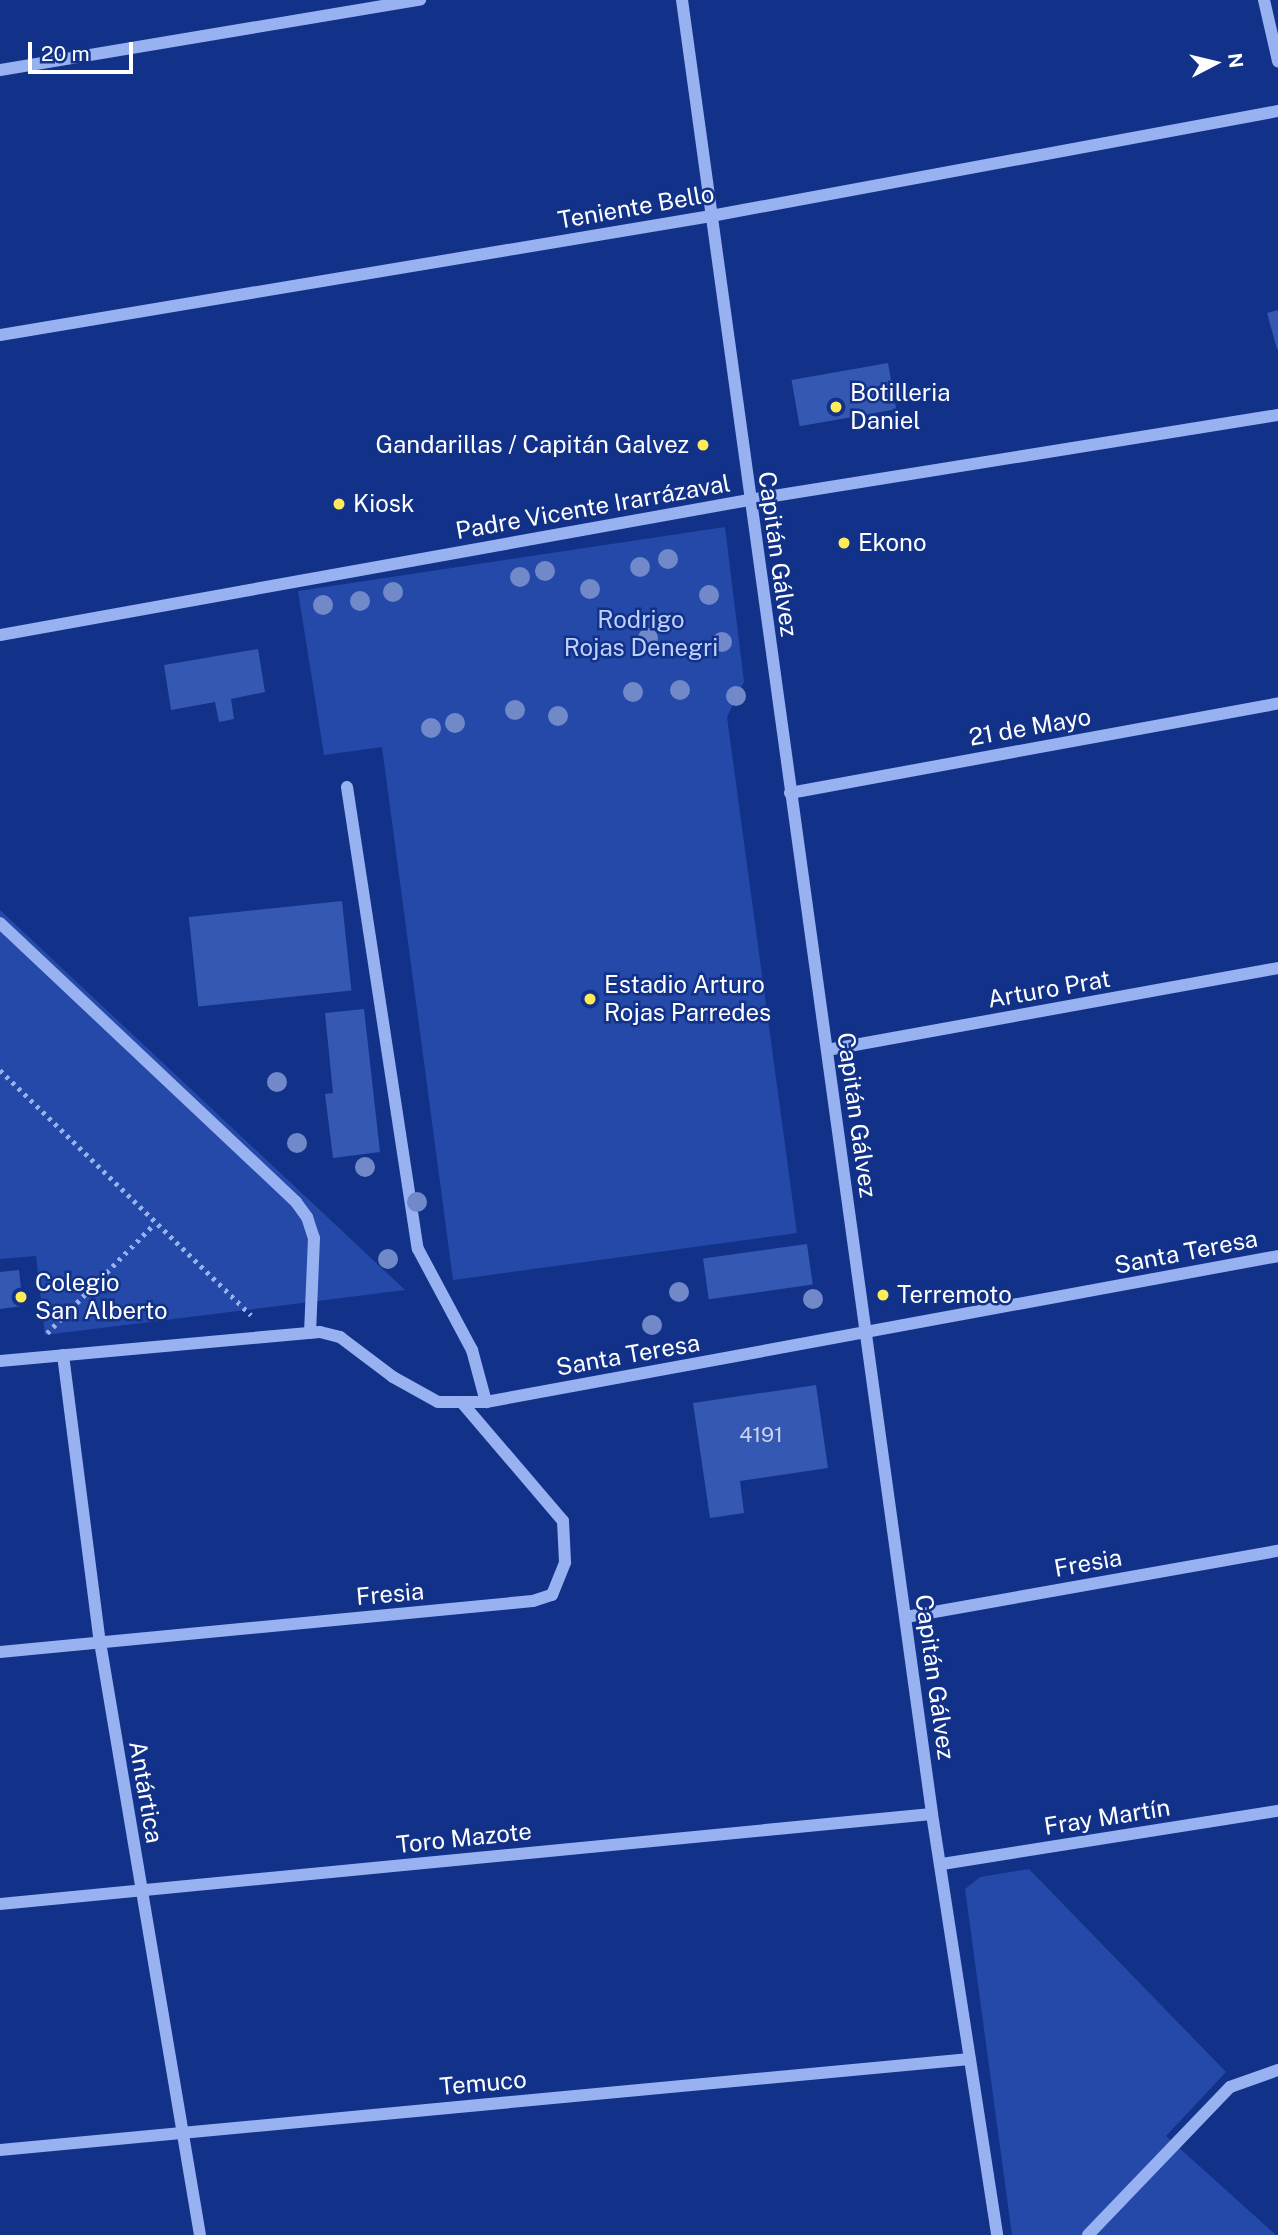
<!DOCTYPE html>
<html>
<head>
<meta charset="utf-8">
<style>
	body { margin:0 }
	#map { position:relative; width:1278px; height:2235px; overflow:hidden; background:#123289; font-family:"Public Sans",sans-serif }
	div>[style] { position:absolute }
	.green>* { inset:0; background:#2449a9 }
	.building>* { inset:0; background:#3558b2; transform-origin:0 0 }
	.path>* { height:4.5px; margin-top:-2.25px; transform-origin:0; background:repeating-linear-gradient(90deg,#98b1f1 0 3.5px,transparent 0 8.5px) }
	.minor>* { height:12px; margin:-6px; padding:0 6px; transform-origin:6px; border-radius:6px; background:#98b1f1 }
	.trees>* { width:20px; height:20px; margin:-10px; border-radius:50%; background:#7189c8 }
	.dots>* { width:19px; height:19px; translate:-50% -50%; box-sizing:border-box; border:4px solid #123289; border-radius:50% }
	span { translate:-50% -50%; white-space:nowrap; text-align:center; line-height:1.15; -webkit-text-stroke:5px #123289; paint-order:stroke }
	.number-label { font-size:21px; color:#ccd5ec }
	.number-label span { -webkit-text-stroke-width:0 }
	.street-label { font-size:24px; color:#fff }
	.poi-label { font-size:24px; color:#fff }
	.left { translate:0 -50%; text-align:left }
	.right { translate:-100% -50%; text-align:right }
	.park-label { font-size:24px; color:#bed0fc }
	.north { position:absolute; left:1180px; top:28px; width:70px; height:70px; -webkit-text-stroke:5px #123289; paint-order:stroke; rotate:83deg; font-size:19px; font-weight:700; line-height:28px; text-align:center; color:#fff }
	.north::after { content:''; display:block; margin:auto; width:24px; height:32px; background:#fff; clip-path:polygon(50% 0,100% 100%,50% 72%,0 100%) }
	.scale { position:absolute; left:28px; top:42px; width:105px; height:32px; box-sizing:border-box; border:4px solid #fff; border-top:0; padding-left:9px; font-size:21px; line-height:24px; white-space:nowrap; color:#fff; -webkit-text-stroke:5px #123289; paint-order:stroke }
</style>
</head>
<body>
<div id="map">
	<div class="green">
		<div style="clip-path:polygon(725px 527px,744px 682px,727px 717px,797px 1233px,453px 1280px,382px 747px,324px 755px,298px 591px)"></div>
		<div style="clip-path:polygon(0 910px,405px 1290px,45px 1335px,36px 1256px,0 1259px)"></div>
		<div style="clip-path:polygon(1029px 1869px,1226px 2072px,1166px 2136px,1276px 2235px,1012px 2235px,965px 1889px,980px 1877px)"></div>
	</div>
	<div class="building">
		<div style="clip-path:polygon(1278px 310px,1278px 349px,1277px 349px,1267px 313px)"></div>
		<div style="left:888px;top:363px;width:47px;height:98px;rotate:80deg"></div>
		<div style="clip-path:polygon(258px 649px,265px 692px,231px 699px,234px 719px,219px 722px,215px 702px,171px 710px,164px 665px)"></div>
		<div style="left:342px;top:901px;width:90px;height:154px;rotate:84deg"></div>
		<div style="clip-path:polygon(364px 1009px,380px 1152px,333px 1158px,325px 1094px,333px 1093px,325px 1013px)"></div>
		<div style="left:807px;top:1244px;width:41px;height:105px;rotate:82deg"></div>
		<div style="clip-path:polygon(19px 1270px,23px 1306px,0 1309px,0 1272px)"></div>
		<div style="clip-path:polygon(816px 1385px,828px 1468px,740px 1481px,744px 1513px,710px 1518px,693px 1403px)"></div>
	</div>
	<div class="path">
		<div style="left:0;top:1070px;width:351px;rotate:44.3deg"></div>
		<div style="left:47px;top:1333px;width:153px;rotate:-45.5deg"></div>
	</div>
	<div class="minor">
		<div style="left:682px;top:0;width:1831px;rotate:82.15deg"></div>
		<div style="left:932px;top:1814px;width:426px;rotate:81.2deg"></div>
		<div style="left:1264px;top:0;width:63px;rotate:77.1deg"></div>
		<div style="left:0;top:70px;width:426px;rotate:-9.5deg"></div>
		<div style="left:0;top:335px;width:721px;rotate:-9.5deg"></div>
		<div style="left:711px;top:216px;width:577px;rotate:-10.49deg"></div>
		<div style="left:0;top:635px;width:761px;rotate:-10.22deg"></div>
		<div style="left:749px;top:500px;width:536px;rotate:-9.13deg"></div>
		<div style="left:347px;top:787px;width:467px;rotate:81.3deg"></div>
		<div style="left:418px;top:1249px;width:115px;rotate:61.9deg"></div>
		<div style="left:472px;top:1350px;width:54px;rotate:74.9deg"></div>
		<div style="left:790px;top:793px;width:496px;rotate:-10.4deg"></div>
		<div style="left:0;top:923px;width:407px;rotate:43.3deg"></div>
		<div style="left:296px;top:1202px;width:19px;rotate:54deg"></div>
		<div style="left:307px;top:1217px;width:22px;rotate:72deg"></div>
		<div style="left:314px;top:1238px;width:95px;rotate:92.4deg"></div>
		<div style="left:827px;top:1050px;width:458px;rotate:-10.3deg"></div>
		<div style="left:63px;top:1355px;width:289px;rotate:82.7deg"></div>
		<div style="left:100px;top:1642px;width:601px;rotate:80.43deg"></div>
		<div style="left:0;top:1361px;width:321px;rotate:-5.2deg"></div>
		<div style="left:320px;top:1332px;width:21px;rotate:14deg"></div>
		<div style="left:340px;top:1337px;width:66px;rotate:37deg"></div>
		<div style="left:393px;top:1377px;width:51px;rotate:29.1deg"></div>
		<div style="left:438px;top:1402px;width:48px"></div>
		<div style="left:486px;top:1402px;width:805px;rotate:-10.44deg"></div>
		<div style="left:906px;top:1617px;width:378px;rotate:-10.1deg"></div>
		<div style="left:0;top:1652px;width:535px;rotate:-5.47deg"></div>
		<div style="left:533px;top:1601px;width:20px;rotate:-18deg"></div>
		<div style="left:552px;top:1595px;width:35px;rotate:-68deg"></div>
		<div style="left:565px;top:1562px;width:41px;rotate:-92.8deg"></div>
		<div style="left:563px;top:1521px;width:154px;rotate:-130.5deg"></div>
		<div style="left:942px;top:1864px;width:340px;rotate:-9deg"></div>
		<div style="left:0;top:1904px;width:936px;rotate:-5.52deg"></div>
		<div style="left:0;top:2150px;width:974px;rotate:-5.36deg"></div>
		<div style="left:1088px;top:2235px;width:205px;rotate:-46.2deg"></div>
		<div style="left:1230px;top:2087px;width:51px;rotate:-19.5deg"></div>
	</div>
	<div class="trees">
		<div style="left:668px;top:559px"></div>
		<div style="left:640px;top:567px"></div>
		<div style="left:545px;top:571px"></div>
		<div style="left:520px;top:577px"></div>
		<div style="left:590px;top:589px"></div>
		<div style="left:393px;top:592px"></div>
		<div style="left:709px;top:595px"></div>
		<div style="left:360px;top:601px"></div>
		<div style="left:323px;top:605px"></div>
		<div style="left:648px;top:638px"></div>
		<div style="left:722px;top:642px"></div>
		<div style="left:680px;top:690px"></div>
		<div style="left:633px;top:692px"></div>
		<div style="left:736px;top:696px"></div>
		<div style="left:515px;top:710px"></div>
		<div style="left:558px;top:716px"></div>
		<div style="left:455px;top:723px"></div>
		<div style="left:431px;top:728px"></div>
		<div style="left:277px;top:1082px"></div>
		<div style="left:297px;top:1143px"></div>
		<div style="left:365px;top:1167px"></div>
		<div style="left:417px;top:1202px"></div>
		<div style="left:388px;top:1259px"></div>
		<div style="left:679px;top:1292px"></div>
		<div style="left:813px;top:1299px"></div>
		<div style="left:652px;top:1325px"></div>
	</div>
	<div class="dots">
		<div style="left:836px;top:407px;background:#ffeb57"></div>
		<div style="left:703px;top:445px;background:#ffeb57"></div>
		<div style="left:339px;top:504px;background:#ffeb57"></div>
		<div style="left:844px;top:543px;background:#ffeb57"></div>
		<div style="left:590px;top:999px;background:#ffeb57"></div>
		<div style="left:883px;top:1295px;background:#ffeb57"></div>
		<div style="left:21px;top:1297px;background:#ffeb57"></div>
	</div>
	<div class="number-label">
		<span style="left:761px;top:1435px">4191</span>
	</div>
	<div class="street-label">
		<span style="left:636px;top:207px;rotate:-10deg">Teniente Bello</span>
		<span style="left:593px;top:507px;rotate:-10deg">Padre Vicente Irarrázaval</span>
		<span style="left:778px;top:554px;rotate:82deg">Capitán Gálvez</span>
		<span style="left:1030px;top:727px;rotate:-10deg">21 de Mayo</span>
		<span style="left:1049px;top:989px;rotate:-10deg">Arturo Prat</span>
		<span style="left:857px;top:1115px;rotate:82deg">Capitán Gálvez</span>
		<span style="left:1186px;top:1252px;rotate:-11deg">Santa Teresa</span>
		<span style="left:628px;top:1355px;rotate:-10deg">Santa Teresa</span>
		<span style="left:1088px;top:1563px;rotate:-10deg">Fresia</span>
		<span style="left:390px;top:1594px;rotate:-5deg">Fresia</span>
		<span style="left:935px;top:1677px;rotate:82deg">Capitán Gálvez</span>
		<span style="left:146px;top:1792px;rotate:80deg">Antártica</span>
		<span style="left:1107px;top:1817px;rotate:-9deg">Fray Martín</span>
		<span style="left:464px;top:1838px;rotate:-6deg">Toro Mazote</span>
		<span style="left:483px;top:2083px;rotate:-5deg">Temuco</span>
	</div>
	<div class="poi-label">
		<span class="left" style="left:850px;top:407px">Botilleria<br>Daniel</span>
		<span class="right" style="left:689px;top:445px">Gandarillas / Capitán Galvez</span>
		<span class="left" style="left:353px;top:504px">Kiosk</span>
		<span class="left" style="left:858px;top:543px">Ekono</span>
		<span class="left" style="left:604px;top:999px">Estadio Arturo<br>Rojas Parredes</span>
		<span class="left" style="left:35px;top:1297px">Colegio<br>San Alberto</span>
		<span class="left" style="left:897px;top:1295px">Terremoto</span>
	</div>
	<div class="park-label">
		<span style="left:641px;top:634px">Rodrigo<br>Rojas Denegri</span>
	</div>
	<div class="north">N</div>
	<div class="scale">20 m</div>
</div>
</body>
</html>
